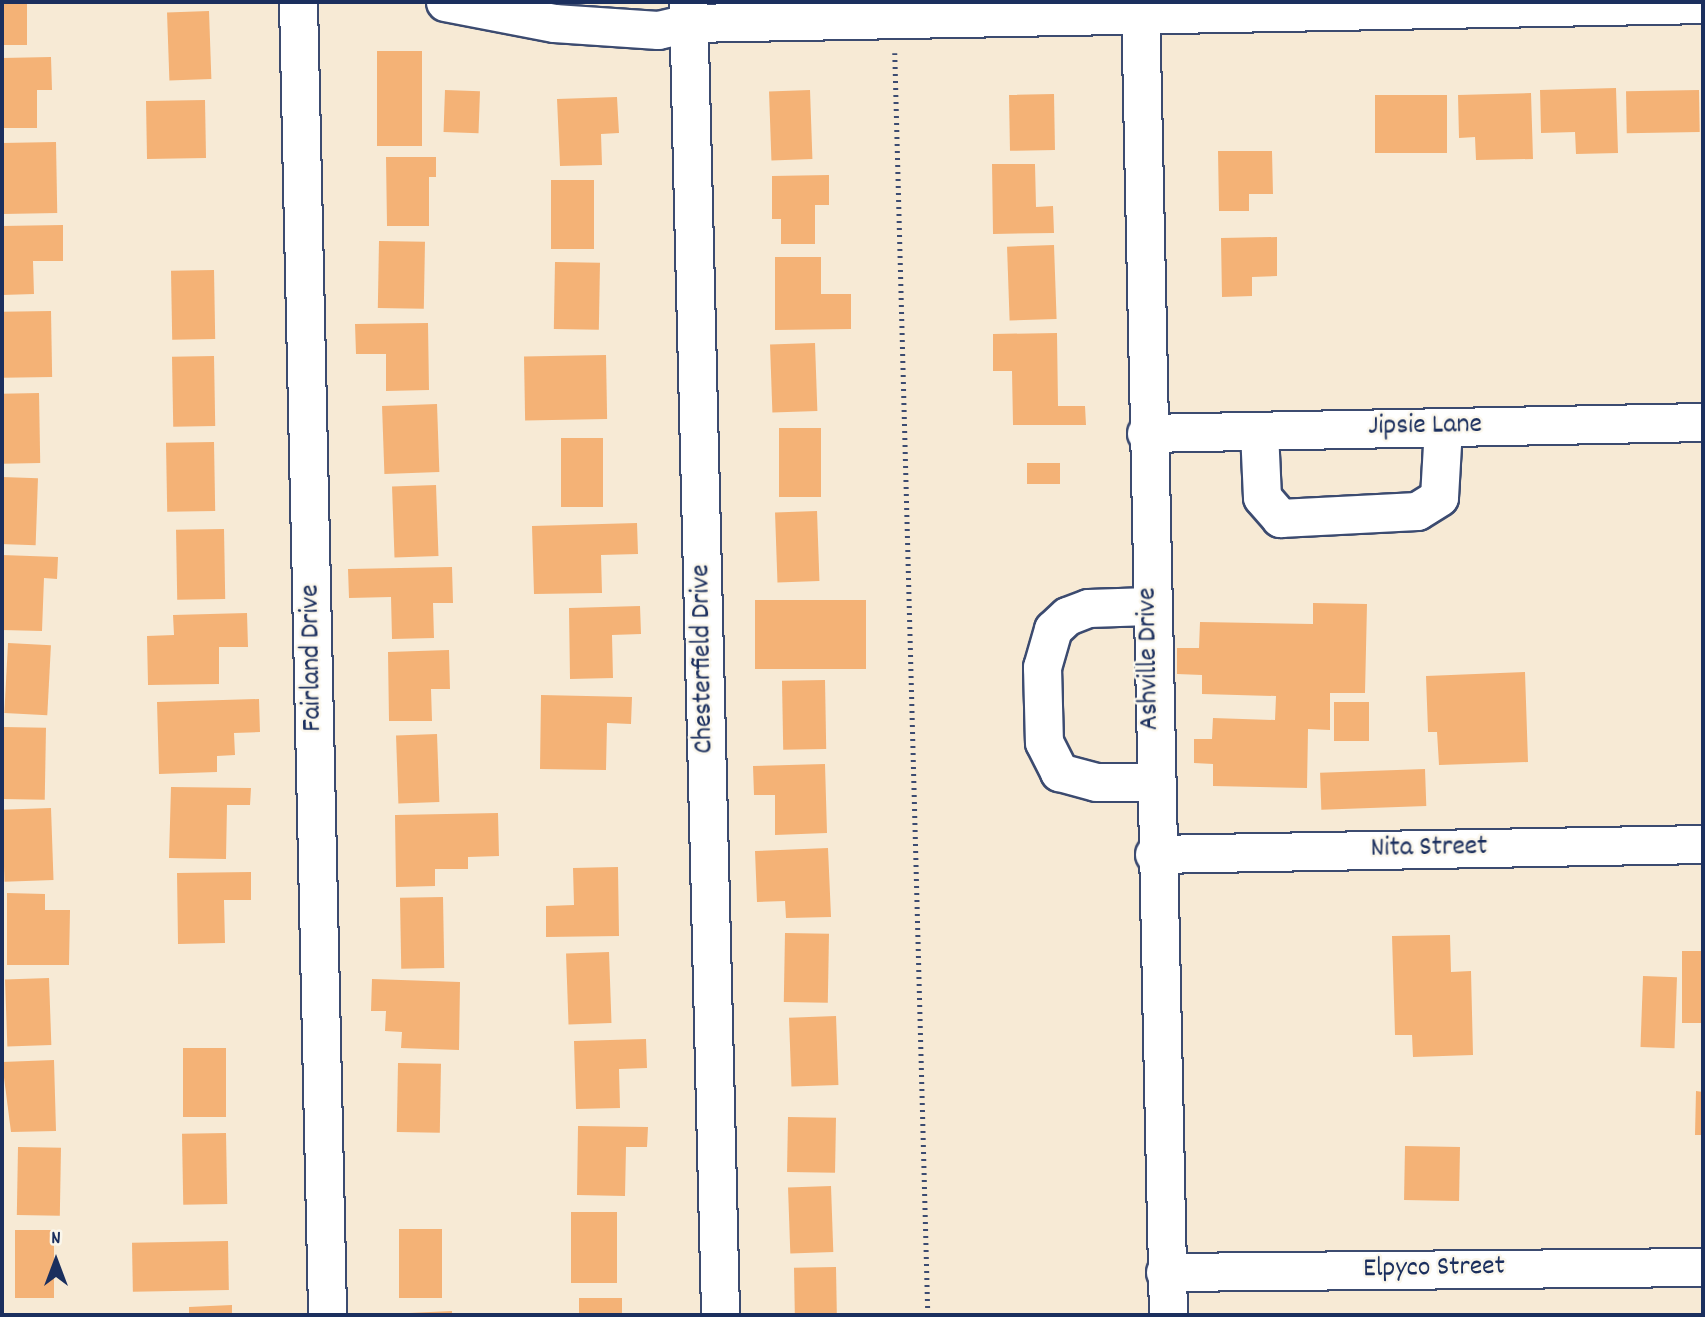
<!DOCTYPE html>
<html>
<head>
<meta charset="utf-8">
<style>
	body { margin:0 }
	#map { position:relative; width:1705px; height:1317px; overflow:hidden; background:#f7ead5; font-family:Dekko,sans-serif }
	div>[style] { position:absolute }
	.building>* { inset:0; background:#f4b276; transform-origin:0 0 }
	.path>* { height:4.5px; margin-top:-2.25px; transform-origin:0; background:repeating-linear-gradient(90deg,#3c4b70 0 2px,transparent 0 7px) }
	.roads { filter:drop-shadow(2px 0 #3c4b70) drop-shadow(-2px 0 #3c4b70) drop-shadow(0 2px #3c4b70) drop-shadow(0 -2px #3c4b70) }
	.minor>* { height:37px; margin:-18.5px; padding:0 18.5px; transform-origin:18.5px; border-radius:18.5px; background:#fff }
	span { translate:-50% -50%; white-space:nowrap; text-align:center; line-height:1.15; -webkit-text-stroke:5px #fbf7ec; paint-order:stroke }
	.street-label { font-size:28px; color:#1b2f5e }
	.frame { position:absolute; inset:0; border:4px solid #1b2f5e; pointer-events:none }
	.north { position:absolute; left:21px; top:1226px; width:70px; height:70px; -webkit-text-stroke:5px #fbf7ec; paint-order:stroke; rotate:0deg; font-size:19px; font-weight:700; line-height:28px; text-align:center; color:#1b2f5e }
	.north::after { content:''; display:block; margin:auto; width:24px; height:32px; background:#1b2f5e; clip-path:polygon(50% 0,100% 100%,50% 72%,0 100%) }
</style>
</head>
<body>
<div id="map">
	<div class="building">
		<div style="left:2px;top:2px;width:25px;height:43px"></div>
		<div style="left:209px;top:11px;width:68px;height:42px;rotate:88deg"></div>
		<div style="left:377px;top:51px;width:45px;height:95px"></div>
		<div style="clip-path:polygon(51px 57px,52px 90px,37px 90px,37px 128px,2px 128px,2px 58px)"></div>
		<div style="clip-path:polygon(1616px 88px,1618px 153px,1576px 154px,1575px 132px,1541px 133px,1540px 90px)"></div>
		<div style="left:445px;top:90px;width:35px;height:42px;rotate:2deg"></div>
		<div style="left:810px;top:90px;width:69px;height:41px;rotate:88deg"></div>
		<div style="left:1699px;top:90px;width:42px;height:73px;rotate:89deg"></div>
		<div style="clip-path:polygon(1531px 93px,1533px 159px,1476px 160px,1475px 137px,1459px 138px,1458px 95px)"></div>
		<div style="left:1054px;top:94px;width:56px;height:45px;rotate:89deg"></div>
		<div style="left:1447px;top:95px;width:58px;height:72px;rotate:90deg"></div>
		<div style="clip-path:polygon(617px 97px,619px 133px,601px 134px,602px 165px,560px 166px,557px 99px)"></div>
		<div style="left:205px;top:100px;width:58px;height:59px;rotate:89deg"></div>
		<div style="left:56px;top:142px;width:71px;height:54px;rotate:89deg"></div>
		<div style="clip-path:polygon(1218px 151px,1272px 151px,1273px 194px,1249px 194px,1249px 211px,1219px 211px)"></div>
		<div style="clip-path:polygon(386px 157px,436px 157px,436px 177px,429px 177px,429px 226px,387px 226px)"></div>
		<div style="clip-path:polygon(992px 164px,1035px 164px,1036px 207px,1053px 206px,1054px 233px,993px 234px)"></div>
		<div style="clip-path:polygon(829px 175px,829px 205px,815px 205px,815px 244px,781px 244px,781px 219px,772px 219px,772px 176px)"></div>
		<div style="left:551px;top:180px;width:43px;height:69px"></div>
		<div style="clip-path:polygon(63px 225px,63px 261px,33px 261px,34px 294px,2px 295px,2px 226px)"></div>
		<div style="clip-path:polygon(1277px 237px,1277px 276px,1252px 277px,1252px 296px,1222px 297px,1221px 238px)"></div>
		<div style="left:379px;top:241px;width:46px;height:67px;rotate:1deg"></div>
		<div style="left:1054px;top:245px;width:74px;height:47px;rotate:88deg"></div>
		<div style="clip-path:polygon(775px 257px,821px 257px,821px 294px,851px 294px,851px 329px,775px 330px)"></div>
		<div style="left:555px;top:262px;width:45px;height:67px;rotate:1deg"></div>
		<div style="left:214px;top:270px;width:69px;height:43px;rotate:89deg"></div>
		<div style="left:51px;top:311px;width:66px;height:49px;rotate:89deg"></div>
		<div style="clip-path:polygon(428px 323px,429px 390px,386px 391px,386px 354px,356px 354px,355px 324px)"></div>
		<div style="clip-path:polygon(1057px 333px,1058px 406px,1085px 406px,1086px 425px,1013px 425px,1012px 371px,993px 371px,993px 334px)"></div>
		<div style="left:815px;top:343px;width:68px;height:45px;rotate:88deg"></div>
		<div style="left:606px;top:355px;width:64px;height:82px;rotate:89deg"></div>
		<div style="left:214px;top:356px;width:70px;height:42px;rotate:89deg"></div>
		<div style="left:39px;top:393px;width:70px;height:37px;rotate:89deg"></div>
		<div style="left:437px;top:404px;width:68px;height:55px;rotate:88deg"></div>
		<div style="left:779px;top:428px;width:42px;height:69px"></div>
		<div style="left:561px;top:438px;width:42px;height:69px"></div>
		<div style="left:214px;top:442px;width:69px;height:48px;rotate:89deg"></div>
		<div style="left:1060px;top:463px;width:21px;height:33px;rotate:90deg"></div>
		<div style="left:2px;top:477px;width:36px;height:67px;rotate:2deg"></div>
		<div style="left:436px;top:485px;width:71px;height:44px;rotate:88deg"></div>
		<div style="left:817px;top:511px;width:70px;height:42px;rotate:88deg"></div>
		<div style="clip-path:polygon(637px 523px,638px 554px,601px 555px,602px 593px,534px 594px,532px 526px)"></div>
		<div style="left:224px;top:529px;width:70px;height:48px;rotate:89deg"></div>
		<div style="clip-path:polygon(2px 555px,58px 557px,57px 579px,44px 578px,42px 631px,2px 630px)"></div>
		<div style="clip-path:polygon(452px 567px,453px 603px,433px 603px,434px 638px,392px 639px,391px 597px,349px 598px,348px 569px)"></div>
		<div style="left:755px;top:600px;width:111px;height:69px"></div>
		<div style="clip-path:polygon(1313px 603px,1367px 604px,1365px 693px,1330px 693px,1330px 730px,1308px 729px,1307px 788px,1213px 786px,1213px 764px,1194px 763px,1194px 739px,1212px 739px,1213px 718px,1275px 720px,1276px 696px,1202px 694px,1202px 675px,1177px 674px,1177px 648px,1199px 648px,1200px 622px,1313px 624px)"></div>
		<div style="clip-path:polygon(640px 606px,641px 634px,612px 635px,613px 678px,570px 679px,569px 608px)"></div>
		<div style="clip-path:polygon(247px 613px,248px 647px,219px 647px,219px 684px,148px 685px,147px 636px,174px 635px,173px 615px)"></div>
		<div style="left:8px;top:643px;width:43px;height:70px;rotate:3deg"></div>
		<div style="clip-path:polygon(449px 650px,450px 689px,431px 689px,432px 721px,389px 721px,388px 652px)"></div>
		<div style="clip-path:polygon(1525px 672px,1528px 762px,1439px 765px,1437px 732px,1428px 732px,1426px 676px)"></div>
		<div style="left:825px;top:680px;width:69px;height:43px;rotate:89deg"></div>
		<div style="clip-path:polygon(541px 695px,632px 697px,631px 724px,607px 723px,606px 770px,540px 769px)"></div>
		<div style="clip-path:polygon(259px 699px,260px 732px,234px 733px,235px 755px,217px 756px,217px 772px,159px 774px,157px 702px)"></div>
		<div style="left:1369px;top:702px;width:39px;height:35px;rotate:90deg"></div>
		<div style="left:3px;top:727px;width:43px;height:72px;rotate:1deg"></div>
		<div style="left:437px;top:734px;width:68px;height:41px;rotate:88deg"></div>
		<div style="clip-path:polygon(825px 764px,827px 833px,775px 835px,775px 795px,754px 795px,753px 766px)"></div>
		<div style="left:1425px;top:769px;width:37px;height:105px;rotate:88deg"></div>
		<div style="clip-path:polygon(171px 787px,251px 788px,250px 805px,227px 805px,226px 859px,169px 858px)"></div>
		<div style="left:51px;top:808px;width:72px;height:49px;rotate:88deg"></div>
		<div style="clip-path:polygon(498px 813px,499px 856px,468px 857px,468px 869px,435px 869px,435px 886px,396px 887px,395px 815px)"></div>
		<div style="clip-path:polygon(828px 848px,831px 917px,786px 918px,785px 901px,757px 902px,755px 851px)"></div>
		<div style="clip-path:polygon(618px 867px,619px 936px,546px 937px,546px 906px,574px 905px,573px 868px)"></div>
		<div style="clip-path:polygon(251px 872px,251px 900px,224px 900px,225px 943px,178px 944px,177px 873px)"></div>
		<div style="clip-path:polygon(7px 893px,45px 894px,45px 910px,70px 910px,69px 965px,7px 965px)"></div>
		<div style="left:443px;top:897px;width:71px;height:43px;rotate:89deg"></div>
		<div style="left:785px;top:933px;width:44px;height:69px;rotate:1deg"></div>
		<div style="clip-path:polygon(1450px 935px,1451px 972px,1471px 971px,1473px 1055px,1413px 1057px,1412px 1035px,1395px 1035px,1392px 936px)"></div>
		<div style="left:1682px;top:951px;width:21px;height:72px"></div>
		<div style="left:609px;top:952px;width:71px;height:43px;rotate:88deg"></div>
		<div style="left:1643px;top:976px;width:34px;height:71px;rotate:2deg"></div>
		<div style="left:49px;top:978px;width:67px;height:44px;rotate:88deg"></div>
		<div style="clip-path:polygon(372px 979px,460px 982px,459px 1050px,401px 1048px,402px 1032px,385px 1031px,386px 1011px,371px 1011px)"></div>
		<div style="left:836px;top:1016px;width:69px;height:47px;rotate:88deg"></div>
		<div style="clip-path:polygon(646px 1039px,647px 1068px,619px 1069px,620px 1108px,576px 1109px,574px 1041px)"></div>
		<div style="left:183px;top:1048px;width:43px;height:69px"></div>
		<div style="clip-path:polygon(54px 1060px,56px 1131px,11px 1132px,2px 1062px)"></div>
		<div style="left:398px;top:1063px;width:43px;height:69px;rotate:1deg"></div>
		<div style="clip-path:polygon(1696px 1091px,1703px 1092px,1703px 1135px,1695px 1135px)"></div>
		<div style="left:788px;top:1117px;width:48px;height:55px;rotate:1deg"></div>
		<div style="clip-path:polygon(578px 1126px,648px 1127px,647px 1147px,626px 1147px,625px 1196px,577px 1195px)"></div>
		<div style="left:226px;top:1133px;width:71px;height:44px;rotate:89deg"></div>
		<div style="left:1405px;top:1146px;width:55px;height:54px;rotate:1deg"></div>
		<div style="left:18px;top:1147px;width:43px;height:68px;rotate:1deg"></div>
		<div style="left:831px;top:1186px;width:66px;height:43px;rotate:88deg"></div>
		<div style="left:571px;top:1212px;width:46px;height:71px"></div>
		<div style="left:399px;top:1229px;width:43px;height:69px"></div>
		<div style="left:15px;top:1230px;width:39px;height:68px"></div>
		<div style="left:228px;top:1241px;width:49px;height:96px;rotate:89deg"></div>
		<div style="left:836px;top:1267px;width:48px;height:42px;rotate:89deg"></div>
		<div style="left:622px;top:1298px;width:17px;height:43px;rotate:90deg"></div>
		<div style="clip-path:polygon(232px 1305px,232px 1315px,189px 1315px,189px 1307px)"></div>
		<div style="clip-path:polygon(452px 1311px,452px 1315px,409px 1315px,409px 1313px)"></div>
	</div>
	<div class="path">
		<div style="left:895px;top:53px;width:1262px;rotate:88.5deg"></div>
	</div>
	<div class="roads">
		<div class="minor">
			<div style="left:298px;top:2px;width:1313px;rotate:88.73deg"></div>
			<div style="left:445px;top:2px;width:111px;rotate:10.9deg"></div>
			<div style="left:554px;top:23px;width:104px;rotate:3.9deg"></div>
			<div style="left:658px;top:30px;width:32px;rotate:-13deg"></div>
			<div style="left:689px;top:23px;width:1014px;rotate:-1.07deg"></div>
			<div style="left:688px;top:2px;width:1313px;rotate:88.6deg"></div>
			<div style="left:1140px;top:2px;width:1313px;rotate:88.78deg"></div>
			<div style="left:1259px;top:431px;width:66px;rotate:87.4deg"></div>
			<div style="left:1262px;top:497px;width:28px;rotate:49deg"></div>
			<div style="left:1280px;top:518px;width:137px;rotate:-2.9deg"></div>
			<div style="left:1417px;top:511px;width:26px;rotate:-32deg"></div>
			<div style="left:1439px;top:497px;width:70px;rotate:-86.7deg"></div>
			<div style="left:1146px;top:433px;width:557px;rotate:-1.13deg"></div>
			<div style="left:1149px;top:606px;width:61px;rotate:178.1deg"></div>
			<div style="left:1088px;top:608px;width:22px;rotate:159deg"></div>
			<div style="left:1067px;top:616px;width:19px;rotate:137deg"></div>
			<div style="left:1053px;top:629px;width:40px;rotate:106deg"></div>
			<div style="left:1042px;top:667px;width:75px;rotate:88.5deg"></div>
			<div style="left:1044px;top:742px;width:34px;rotate:63deg"></div>
			<div style="left:1059px;top:772px;width:38px;rotate:15deg"></div>
			<div style="left:1096px;top:782px;width:57px"></div>
			<div style="left:1154px;top:854px;width:549px;rotate:-1.04deg"></div>
			<div style="left:1165px;top:1272px;width:538px;rotate:-0.53deg"></div>
		</div>
	</div>
	<div class="street-label">
		<span style="left:1425px;top:427px;rotate:-1deg">Jipsie Lane</span>
		<span style="left:313px;top:658px;rotate:-91deg">Fairland Drive</span>
		<span style="left:704px;top:659px;rotate:-91deg">Chesterfield Drive</span>
		<span style="left:1150px;top:659px;rotate:-91deg">Ashville Drive</span>
		<span style="left:1429px;top:849px;rotate:-1deg">Nita Street</span>
		<span style="left:1434px;top:1269px;rotate:-1deg">Elpyco Street</span>
	</div>
	<div class="frame"></div>
	<div class="north">N</div>
</div>
</body>
</html>
